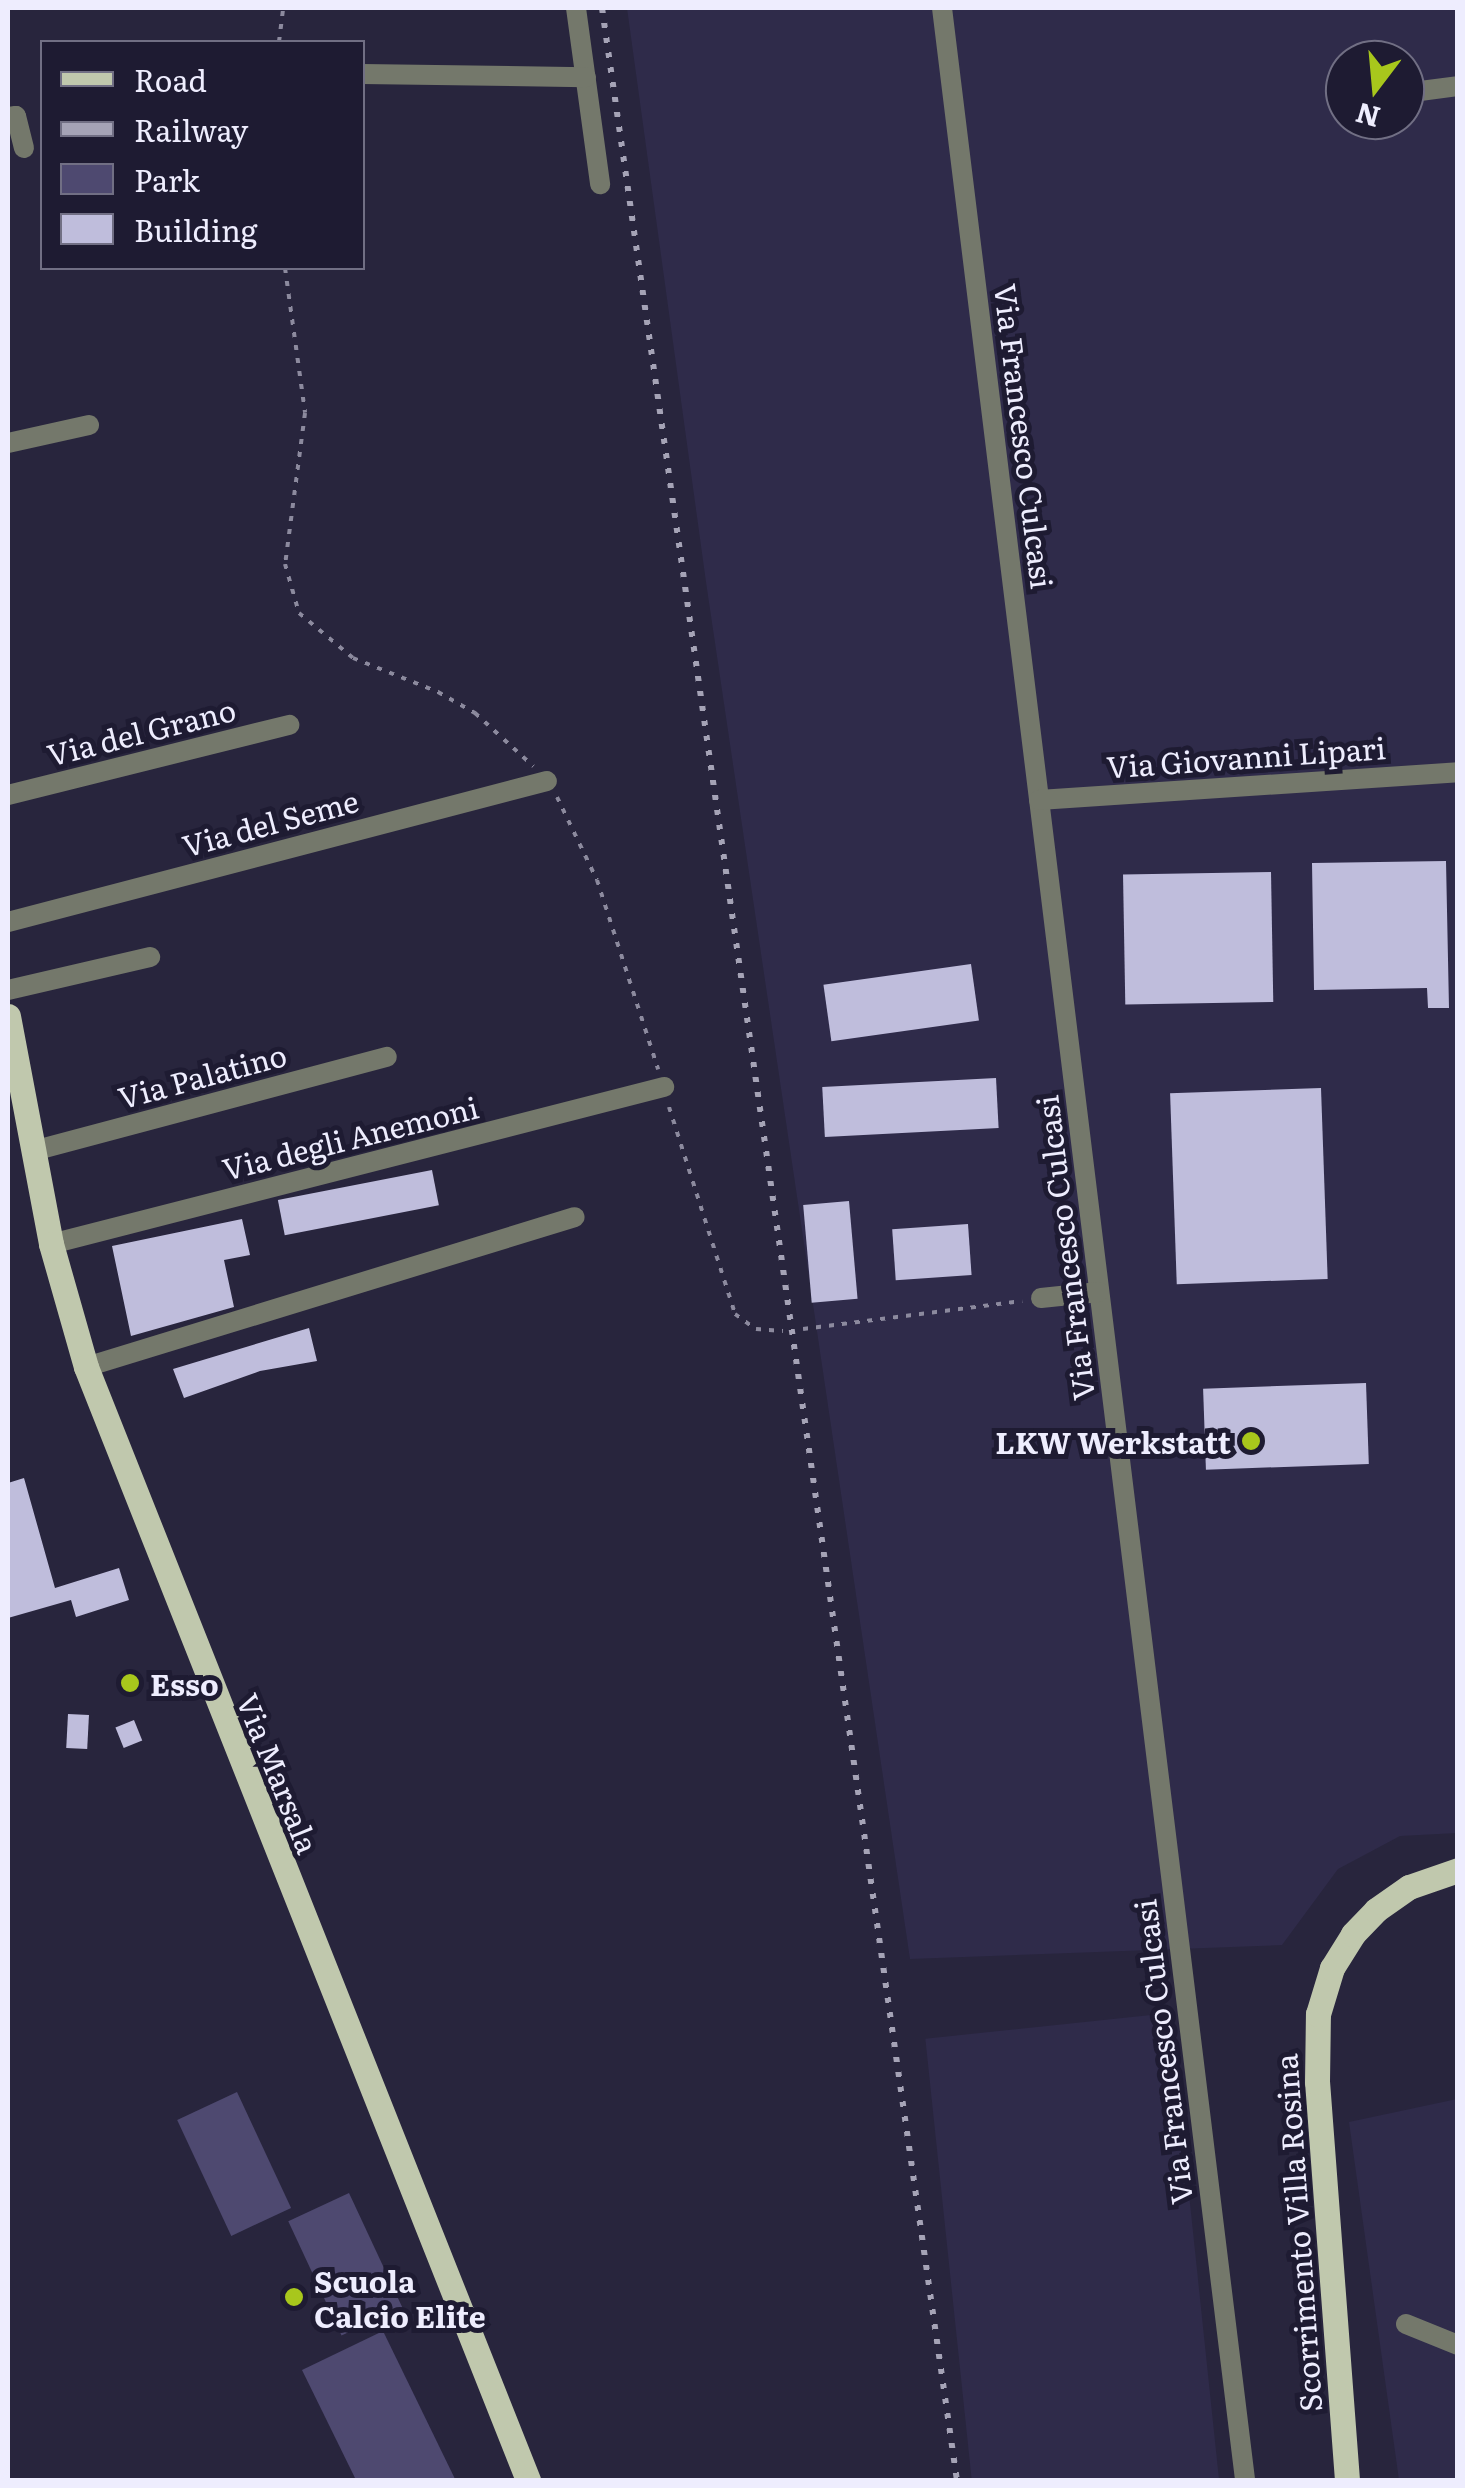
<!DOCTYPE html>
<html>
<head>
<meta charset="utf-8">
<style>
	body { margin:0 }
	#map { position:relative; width:1465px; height:2488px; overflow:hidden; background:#28253d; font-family:Literata,serif }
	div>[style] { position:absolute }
	.built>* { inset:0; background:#2f2b4a; transform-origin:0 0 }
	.green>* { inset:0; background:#4e4970; transform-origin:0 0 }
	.building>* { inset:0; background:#bfbddc; transform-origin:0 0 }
	.path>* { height:4px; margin-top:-2px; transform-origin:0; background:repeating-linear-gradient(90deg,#8c8a9e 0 5px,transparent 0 13px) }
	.minor>* { height:20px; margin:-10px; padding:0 10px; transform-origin:10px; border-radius:10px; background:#74786b }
	.major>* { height:25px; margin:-12.5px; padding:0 12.5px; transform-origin:12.5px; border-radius:12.5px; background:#c0c8ad }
	.rail>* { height:6px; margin-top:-3px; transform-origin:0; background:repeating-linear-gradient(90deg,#a5a3b6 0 5px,transparent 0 15px) }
	.dots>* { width:28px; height:28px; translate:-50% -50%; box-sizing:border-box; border:5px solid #1e1b32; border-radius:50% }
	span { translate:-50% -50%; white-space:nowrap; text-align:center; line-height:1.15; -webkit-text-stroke:10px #1e1b32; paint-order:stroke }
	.street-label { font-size:30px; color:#eeedfe }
	.poi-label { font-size:30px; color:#eeedfe; font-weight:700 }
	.right { translate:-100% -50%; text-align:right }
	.left { translate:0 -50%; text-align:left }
	.frame { position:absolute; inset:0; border:10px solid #eeedfe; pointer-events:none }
	.legend { position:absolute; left:40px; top:40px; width:325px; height:230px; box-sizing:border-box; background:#1e1b32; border:2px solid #716f84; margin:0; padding:12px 18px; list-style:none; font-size:30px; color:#eeedfe }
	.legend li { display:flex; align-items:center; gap:20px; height:50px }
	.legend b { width:50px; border:2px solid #716f84 }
	.north { position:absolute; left:1325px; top:40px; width:100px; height:100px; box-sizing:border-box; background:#1e1b32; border:2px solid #716f84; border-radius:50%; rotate:196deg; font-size:28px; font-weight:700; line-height:40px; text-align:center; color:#eeedfe }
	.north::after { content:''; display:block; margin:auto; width:35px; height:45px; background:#a8c71c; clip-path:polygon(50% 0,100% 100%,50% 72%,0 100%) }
</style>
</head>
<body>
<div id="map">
	<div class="built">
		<div style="clip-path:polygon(evenodd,627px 8px,1457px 8px,1457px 1833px,1400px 1836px,1338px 1869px,1282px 1945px,910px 1959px,706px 582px,627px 8px,1345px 60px,1405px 60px,1405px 120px,1345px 120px,1345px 60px)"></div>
		<div style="left:1170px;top:2013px;width:470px;height:246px;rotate:84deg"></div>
		<div style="clip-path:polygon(1457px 2099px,1457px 2480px,1399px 2480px,1349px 2122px)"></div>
	</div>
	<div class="green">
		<div style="left:237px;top:2092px;width:128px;height:66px;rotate:65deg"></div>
		<div style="left:349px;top:2193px;width:126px;height:67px;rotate:65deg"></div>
		<div style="clip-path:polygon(383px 2331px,455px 2479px,452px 2480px,356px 2480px,302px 2370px)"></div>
	</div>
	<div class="building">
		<div style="clip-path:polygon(1446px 861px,1449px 1008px,1428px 1008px,1427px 988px,1314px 990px,1312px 863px)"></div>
		<div style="left:1271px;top:872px;width:130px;height:148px;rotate:89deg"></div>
		<div style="left:971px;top:964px;width:57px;height:149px;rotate:82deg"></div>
		<div style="left:996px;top:1078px;width:50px;height:174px;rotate:87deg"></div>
		<div style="left:1321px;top:1088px;width:191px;height:151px;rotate:88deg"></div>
		<div style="left:432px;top:1170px;width:36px;height:157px;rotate:79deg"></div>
		<div style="left:849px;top:1201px;width:98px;height:46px;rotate:85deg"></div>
		<div style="clip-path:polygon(242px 1219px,250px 1255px,224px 1260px,234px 1307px,131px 1336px,112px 1246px)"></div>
		<div style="left:968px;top:1224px;width:51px;height:76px;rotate:86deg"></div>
		<div style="clip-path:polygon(309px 1328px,317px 1361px,260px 1371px,184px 1398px,173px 1369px)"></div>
		<div style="left:1366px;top:1383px;width:81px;height:163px;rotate:88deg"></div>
		<div style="clip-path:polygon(24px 1478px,55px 1588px,119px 1568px,129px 1600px,76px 1617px,71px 1600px,8px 1618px,8px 1483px)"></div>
		<div style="left:68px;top:1714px;width:21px;height:34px;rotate:3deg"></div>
		<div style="left:134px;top:1720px;width:22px;height:20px;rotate:68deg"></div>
	</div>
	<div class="path">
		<div style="left:279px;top:42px;width:34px;rotate:-83deg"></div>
		<div style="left:285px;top:268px;width:146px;rotate:82.1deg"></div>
		<div style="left:305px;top:413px;width:152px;rotate:97.5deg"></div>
		<div style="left:285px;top:564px;width:51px;rotate:74.1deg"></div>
		<div style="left:299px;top:613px;width:70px;rotate:39.8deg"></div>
		<div style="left:353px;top:658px;width:92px;rotate:21.8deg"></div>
		<div style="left:438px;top:692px;width:43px;rotate:29.6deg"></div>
		<div style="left:475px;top:713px;width:79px;rotate:42.4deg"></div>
		<div style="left:557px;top:797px;width:92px;rotate:64.3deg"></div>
		<div style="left:597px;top:880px;width:199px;rotate:72.1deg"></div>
		<div style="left:669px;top:1107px;width:217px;rotate:72.3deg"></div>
		<div style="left:735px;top:1314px;width:26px;rotate:36deg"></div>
		<div style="left:756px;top:1329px;width:27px;rotate:4deg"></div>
		<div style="left:803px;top:1329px;width:221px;rotate:-7.3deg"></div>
	</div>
	<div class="minor">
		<div style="left:576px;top:8px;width:178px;rotate:82.2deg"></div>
		<div style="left:942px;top:8px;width:2491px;rotate:83.01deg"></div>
		<div style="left:362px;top:74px;width:224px;rotate:0.8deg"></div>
		<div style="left:1405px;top:93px;width:53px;rotate:-7.5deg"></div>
		<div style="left:8px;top:117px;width:8px;rotate:-7deg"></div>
		<div style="left:16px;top:116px;width:33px;rotate:76deg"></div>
		<div style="left:8px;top:443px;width:83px;rotate:-12.5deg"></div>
		<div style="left:8px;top:795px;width:290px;rotate:-14deg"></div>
		<div style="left:1039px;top:800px;width:420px;rotate:-3.8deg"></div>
		<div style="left:8px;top:922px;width:557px;rotate:-14.66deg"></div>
		<div style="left:8px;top:990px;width:146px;rotate:-13.1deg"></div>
		<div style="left:33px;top:1151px;width:366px;rotate:-14.9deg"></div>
		<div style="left:51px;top:1244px;width:633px;rotate:-14.37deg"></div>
		<div style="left:1041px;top:1298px;width:58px;rotate:-5.9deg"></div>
		<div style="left:86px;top:1367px;width:511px;rotate:-17.05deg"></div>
		<div style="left:1406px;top:2324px;width:56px;rotate:22deg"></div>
	</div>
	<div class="major">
		<div style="left:8px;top:1016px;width:232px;rotate:79.3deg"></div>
		<div style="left:51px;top:1244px;width:128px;rotate:74.1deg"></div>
		<div style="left:86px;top:1367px;width:1198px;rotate:68.34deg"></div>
		<div style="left:1347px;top:2480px;width:399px;rotate:-94.3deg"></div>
		<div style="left:1317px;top:2082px;width:68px;rotate:-89.2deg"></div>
		<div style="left:1318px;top:2014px;width:48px;rotate:-73.1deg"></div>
		<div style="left:1332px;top:1968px;width:40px;rotate:-58deg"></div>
		<div style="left:1353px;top:1934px;width:33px;rotate:-46deg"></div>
		<div style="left:1376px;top:1910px;width:40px;rotate:-34.9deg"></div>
		<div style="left:1409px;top:1887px;width:52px;rotate:-19.1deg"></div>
	</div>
	<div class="rail">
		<div style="left:602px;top:8px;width:2497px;rotate:81.83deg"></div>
	</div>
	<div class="dots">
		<div style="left:1251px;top:1441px;background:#a8c71c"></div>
		<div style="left:130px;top:1683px;background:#a8c71c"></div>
		<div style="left:294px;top:2297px;background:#a8c71c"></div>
	</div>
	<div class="street-label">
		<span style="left:1025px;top:436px;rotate:83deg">Via Francesco Culcasi</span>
		<span style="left:141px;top:731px;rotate:-14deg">Via del Grano</span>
		<span style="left:1246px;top:756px;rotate:-4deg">Via Giovanni Lipari</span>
		<span style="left:270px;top:822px;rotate:-15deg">Via del Seme</span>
		<span style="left:202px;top:1075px;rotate:-15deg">Via Palatino</span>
		<span style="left:350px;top:1137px;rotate:-14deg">Via degli Anemoni</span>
		<span style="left:1064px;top:1248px;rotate:-97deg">Via Francesco Culcasi</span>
		<span style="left:279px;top:1773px;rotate:68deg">Via Marsala</span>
		<span style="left:1162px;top:2052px;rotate:-97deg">Via Francesco Culcasi</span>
		<span style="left:1297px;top:2233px;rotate:-94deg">Scorrimento Villa Rosina</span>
	</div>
	<div class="poi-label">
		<span class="right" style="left:1231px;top:1441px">LKW Werkstatt</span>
		<span class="left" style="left:150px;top:1683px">Esso</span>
		<span class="left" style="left:314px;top:2297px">Scuola<br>Calcio Elite</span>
	</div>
	<div class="frame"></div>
	<ul class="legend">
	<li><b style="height:12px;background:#c0c8ad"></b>Road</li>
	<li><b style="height:12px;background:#a5a3b6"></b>Railway</li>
	<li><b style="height:28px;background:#4e4970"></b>Park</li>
	<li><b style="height:28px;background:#bfbddc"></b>Building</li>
	</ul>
	<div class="north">N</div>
</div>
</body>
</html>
